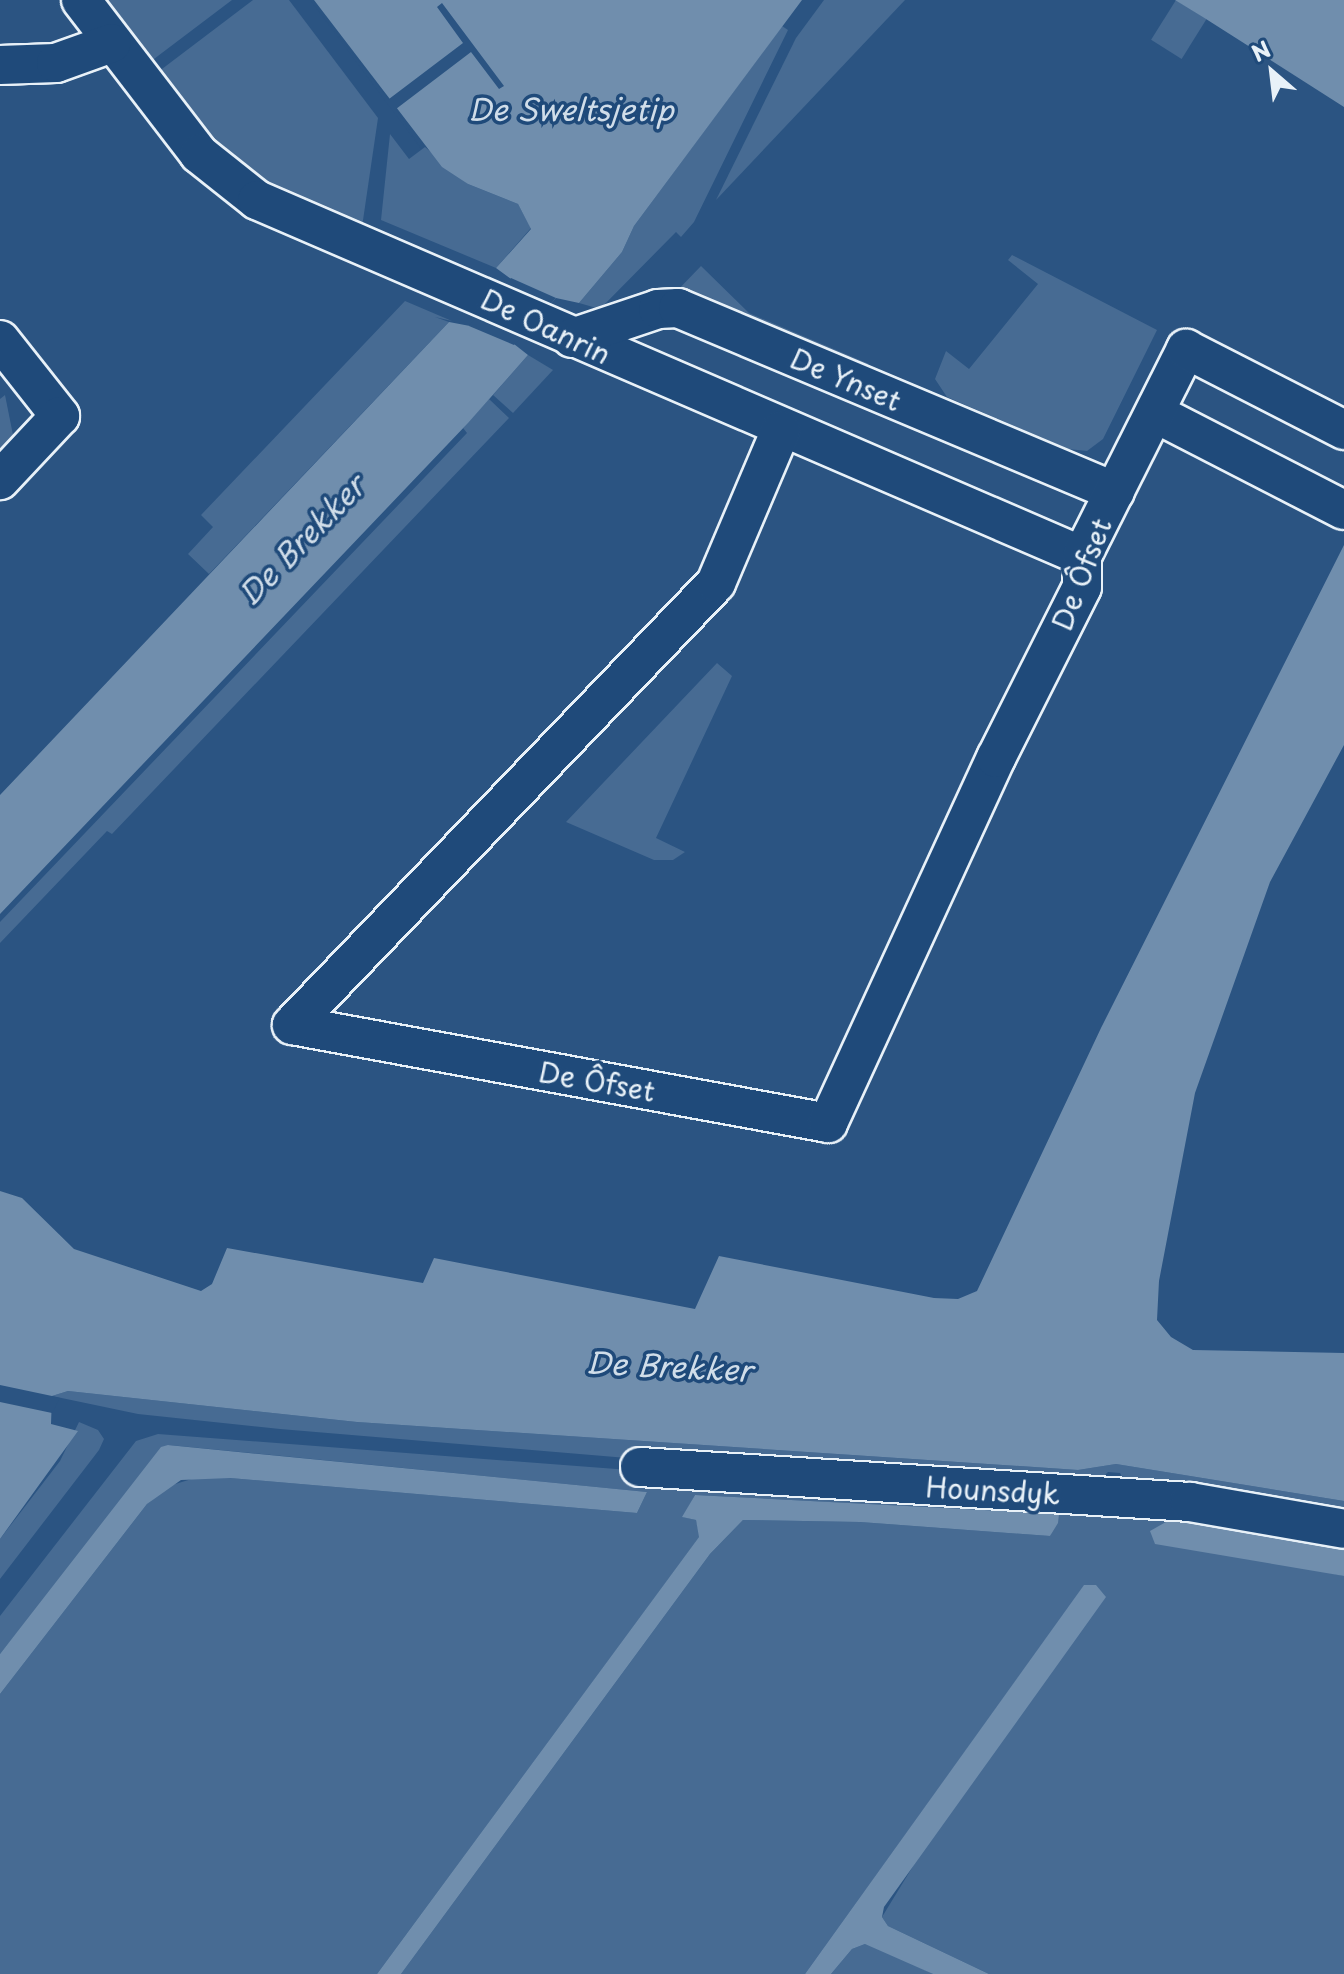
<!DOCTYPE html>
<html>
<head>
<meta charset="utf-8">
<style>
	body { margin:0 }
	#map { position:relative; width:1344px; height:1974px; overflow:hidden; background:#2b5482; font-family:"Playpen Sans",sans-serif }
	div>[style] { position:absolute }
	.green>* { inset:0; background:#476b93; transform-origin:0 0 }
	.water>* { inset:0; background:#708ead }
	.pier>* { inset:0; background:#2b5482 }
	.roads { filter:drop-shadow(2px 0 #e8f1f8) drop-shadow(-2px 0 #e8f1f8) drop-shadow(0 2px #e8f1f8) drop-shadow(0 -2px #e8f1f8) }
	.minor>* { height:38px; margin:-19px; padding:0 19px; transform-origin:19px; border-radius:19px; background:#1f4a7a }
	span { translate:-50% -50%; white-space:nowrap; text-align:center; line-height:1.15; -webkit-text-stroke:7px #1f4a7a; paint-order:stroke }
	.street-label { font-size:28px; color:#e8f1f8 }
	.water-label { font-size:30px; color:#d0dde9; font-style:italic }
	.north { position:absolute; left:1232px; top:32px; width:80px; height:80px; -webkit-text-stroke:6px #1f4a7a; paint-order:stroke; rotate:332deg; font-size:22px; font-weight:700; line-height:32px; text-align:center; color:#e8f1f8 }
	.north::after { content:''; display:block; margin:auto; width:28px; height:36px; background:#e8f1f8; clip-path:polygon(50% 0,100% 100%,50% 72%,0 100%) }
</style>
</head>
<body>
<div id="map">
	<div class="green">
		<div style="clip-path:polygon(104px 0,232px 0,150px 62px)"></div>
		<div style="clip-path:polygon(253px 0,289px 0,378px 118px,362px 227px,257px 179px,211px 141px,158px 72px)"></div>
		<div style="clip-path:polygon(824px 0,905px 0,716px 200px,796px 38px)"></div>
		<div style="left:1176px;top:0;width:36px;height:47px;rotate:32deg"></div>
		<div style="clip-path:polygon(782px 26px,788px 30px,694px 222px,681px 237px,676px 232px,600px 309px,579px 303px,622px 252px,634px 226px)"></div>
		<div style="clip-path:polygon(390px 134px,409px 159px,425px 147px,468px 184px,518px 204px,531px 228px,496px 268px,381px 220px)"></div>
		<div style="clip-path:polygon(1012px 255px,1157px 330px,1103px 439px,1087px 451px,1068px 449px,947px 397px,935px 379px,946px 351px,969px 369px,1038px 284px,1008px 260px)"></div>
		<div style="clip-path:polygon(701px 266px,749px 313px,869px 364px,861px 366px,673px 295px)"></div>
		<div style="clip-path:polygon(405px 301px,452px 321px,435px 317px,449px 322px,209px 574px,188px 554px,213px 527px,201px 515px)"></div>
		<div style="clip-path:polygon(528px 355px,553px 370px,513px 413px,493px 395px)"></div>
		<div style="clip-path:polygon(5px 395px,13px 435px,0 448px,0 399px)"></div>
		<div style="clip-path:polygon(489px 399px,509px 418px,112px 834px,107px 831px,0 943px,0 922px,467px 433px,463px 428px)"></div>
		<div style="clip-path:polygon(717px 663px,732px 676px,656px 838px,685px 852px,673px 860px,654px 860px,566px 822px)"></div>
		<div style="clip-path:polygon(68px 1391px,357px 1422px,1078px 1470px,1116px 1464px,1344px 1501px,1344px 1522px,1129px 1489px,1120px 1473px,1108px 1472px,1091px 1488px,758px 1469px,280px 1429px,138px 1414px,52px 1396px)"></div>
		<div style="clip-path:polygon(79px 1422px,98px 1430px,104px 1439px,99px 1450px,0 1579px,0 1539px,60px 1461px)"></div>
		<div style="clip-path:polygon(158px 1434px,1047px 1502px,1344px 1538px,1344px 1548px,1291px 1536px,1282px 1563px,1344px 1576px,1344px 1974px,989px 1974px,888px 1926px,882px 1917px,1084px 1586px,805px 1974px,401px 1974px,710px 1554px,743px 1520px,860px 1522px,1050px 1536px,1058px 1514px,695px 1495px,683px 1517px,696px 1520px,700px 1536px,377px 1974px,0 1974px,0 1694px,147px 1504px,169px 1486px,198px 1477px,230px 1478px,637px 1513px,647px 1492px,169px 1445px,0 1654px,0 1616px,136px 1441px)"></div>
		<div style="clip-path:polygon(865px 1944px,875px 1945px,933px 1974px,831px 1974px,852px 1949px)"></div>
	</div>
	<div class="water">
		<div style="clip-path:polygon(314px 0,802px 0,634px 226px,622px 252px,579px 303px,556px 298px,514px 344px,528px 355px,468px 423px,0 914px,0 795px,449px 322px,470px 326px,511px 279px,496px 268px,531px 229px,518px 204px,468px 184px,442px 167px)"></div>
		<div style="clip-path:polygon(1175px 0,1344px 0,1344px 107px,1206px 19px)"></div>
		<div style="clip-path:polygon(1344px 545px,1344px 745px,1270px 882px,1195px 1093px,1159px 1281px,1157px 1320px,1171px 1337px,1193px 1350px,1344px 1353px,1344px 1501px,1116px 1464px,1078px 1470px,357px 1422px,68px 1391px,52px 1396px,51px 1424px,78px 1431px,0 1539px,0 1191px,22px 1198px,74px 1249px,201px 1291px,212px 1284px,227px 1248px,423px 1283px,434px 1258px,695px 1309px,719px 1256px,934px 1298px,958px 1299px,977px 1291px,1101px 1028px)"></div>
		<div style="clip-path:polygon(161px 1447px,168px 1445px,647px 1492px,637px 1513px,230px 1478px,181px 1480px,147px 1504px,0 1694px,0 1654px)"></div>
		<div style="clip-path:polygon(695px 1495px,1059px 1514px,1058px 1523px,1050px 1536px,860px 1522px,743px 1520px,710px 1554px,401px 1974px,377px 1974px,699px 1537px,696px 1520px,682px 1517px)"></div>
		<div style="clip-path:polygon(1173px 1518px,1344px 1548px,1344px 1576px,1155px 1544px,1150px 1531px)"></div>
		<div style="clip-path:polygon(1084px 1585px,1096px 1585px,1106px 1597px,884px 1907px,882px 1917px,888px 1926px,989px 1974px,933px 1974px,865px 1944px,852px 1949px,831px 1974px,805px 1974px)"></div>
	</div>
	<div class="pier">
		<div style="clip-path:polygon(310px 0,389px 99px,463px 43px,437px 7px,442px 3px,504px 86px,499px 89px,471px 52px,396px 109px,422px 150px)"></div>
		<div style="clip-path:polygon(511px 278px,556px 298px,514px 345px,469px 326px)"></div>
		<div style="clip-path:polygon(0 1385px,52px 1396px,60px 1398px,52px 1413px,0 1402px)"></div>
	</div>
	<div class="roads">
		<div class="minor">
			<div style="left:81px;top:0;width:194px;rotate:52.5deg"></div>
			<div style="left:199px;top:154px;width:74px;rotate:38.4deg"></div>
			<div style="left:257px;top:200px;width:899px;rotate:23.34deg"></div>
			<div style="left:0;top:65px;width:56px;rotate:-2deg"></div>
			<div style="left:56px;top:63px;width:59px;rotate:-19.7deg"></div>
			<div style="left:572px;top:338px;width:91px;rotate:-18.6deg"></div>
			<div style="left:658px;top:309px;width:20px;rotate:-3deg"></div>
			<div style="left:678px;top:308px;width:474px;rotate:22.8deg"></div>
			<div style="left:0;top:340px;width:97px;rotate:51.7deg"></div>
			<div style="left:60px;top:416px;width:88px;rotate:133.2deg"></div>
			<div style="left:1155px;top:413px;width:212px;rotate:27.2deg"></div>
			<div style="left:292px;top:1025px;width:545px;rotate:10.36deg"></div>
			<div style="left:828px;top:1123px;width:402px;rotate:-65.3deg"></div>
			<div style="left:996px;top:758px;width:191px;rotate:-63.3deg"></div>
			<div style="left:1082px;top:587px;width:31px;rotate:-90deg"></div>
			<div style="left:1082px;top:556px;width:232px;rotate:-63.3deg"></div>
			<div style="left:1186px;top:349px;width:178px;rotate:27.1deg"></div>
			<div style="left:292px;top:1025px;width:612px;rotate:-46.19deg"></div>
			<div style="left:716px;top:583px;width:166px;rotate:-67deg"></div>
			<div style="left:640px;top:1467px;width:551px;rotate:3.64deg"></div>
			<div style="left:1190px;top:1502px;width:156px;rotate:9.9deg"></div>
		</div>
	</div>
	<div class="street-label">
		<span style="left:546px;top:326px;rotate:25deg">De Oanrin</span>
		<span style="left:846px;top:379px;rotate:23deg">De Ynset</span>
		<span style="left:1081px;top:574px;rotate:-69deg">De Ôfset</span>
		<span style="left:597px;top:1081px;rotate:10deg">De Ôfset</span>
		<span style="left:993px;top:1490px;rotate:3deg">Hounsdyk</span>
	</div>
	<div class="water-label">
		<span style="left:571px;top:109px">De Sweltsjetip</span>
		<span style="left:301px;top:540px;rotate:-46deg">De Brekker</span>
		<span style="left:669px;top:1366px;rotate:3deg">De Brekker</span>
	</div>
	<div class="north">N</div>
</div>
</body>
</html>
